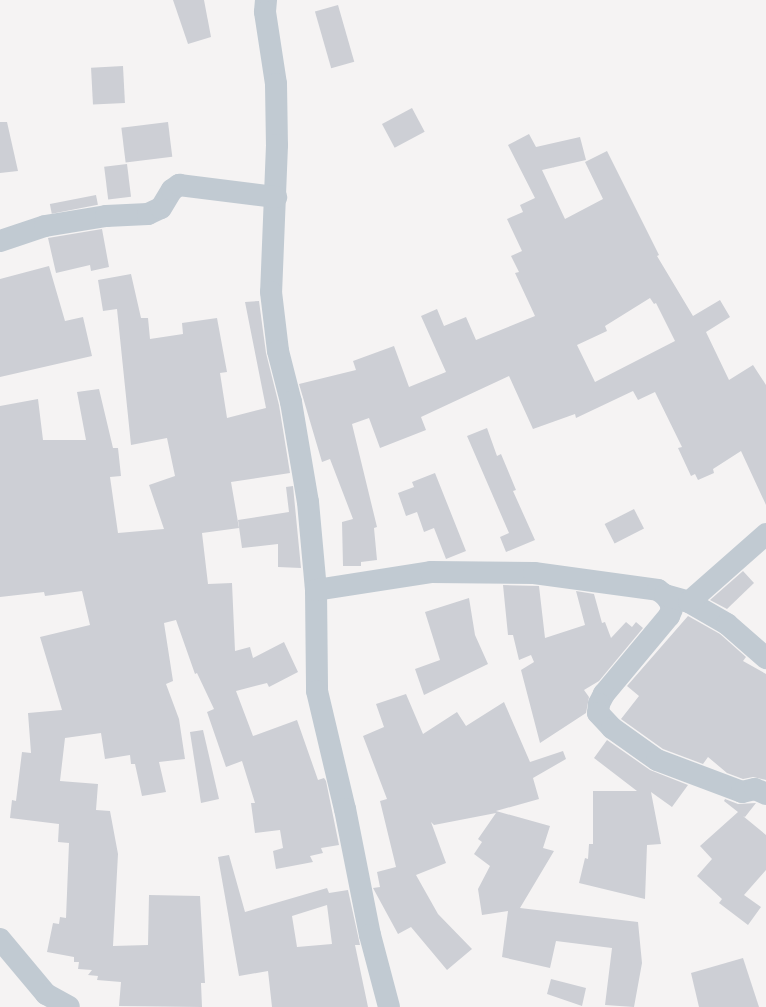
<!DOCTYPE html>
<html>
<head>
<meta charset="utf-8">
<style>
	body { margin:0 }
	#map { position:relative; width:766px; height:1007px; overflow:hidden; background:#f5f3f3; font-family:"DejaVu Sans",sans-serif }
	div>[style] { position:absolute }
	.building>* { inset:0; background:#cdcfd5; transform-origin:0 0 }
	.minor>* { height:22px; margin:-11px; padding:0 11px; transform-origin:11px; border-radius:11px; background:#c1cad2 }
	span { translate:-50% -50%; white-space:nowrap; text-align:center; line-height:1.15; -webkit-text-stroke:3px #fff; paint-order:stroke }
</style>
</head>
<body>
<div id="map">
	<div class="building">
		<div style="clip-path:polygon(173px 0,204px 0,211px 37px,188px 44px)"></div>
		<div style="left:338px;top:5px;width:59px;height:24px;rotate:74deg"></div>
		<div style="left:123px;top:66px;width:37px;height:32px;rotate:87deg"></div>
		<div style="left:412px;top:108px;width:27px;height:34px;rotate:62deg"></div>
		<div style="clip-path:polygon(0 122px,7px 122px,18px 171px,0 173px)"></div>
		<div style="left:168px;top:122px;width:35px;height:47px;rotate:83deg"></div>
		<div style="clip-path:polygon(evenodd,529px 134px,536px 147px,580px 137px,586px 160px,542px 170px,565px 219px,603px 199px,585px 162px,607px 151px,659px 255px,657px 256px,693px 316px,720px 300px,730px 317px,706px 332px,729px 380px,753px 365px,766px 385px,766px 505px,741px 451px,713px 469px,714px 473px,698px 480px,695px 474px,691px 476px,678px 448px,682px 447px,655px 392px,638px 400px,633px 391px,576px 418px,575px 414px,533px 429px,509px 376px,421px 417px,426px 430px,380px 448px,369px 418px,352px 424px,377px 527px,374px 528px,377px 560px,361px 562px,361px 566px,343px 566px,342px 522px,353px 519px,330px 459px,322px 462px,299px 384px,356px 370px,353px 361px,394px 346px,409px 387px,446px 372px,421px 316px,437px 309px,444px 326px,466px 317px,476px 340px,535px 316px,515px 273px,519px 272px,511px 256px,522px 251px,507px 219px,523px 212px,520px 205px,535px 198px,508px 145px,529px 134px,650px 298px,654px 304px,656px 303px,675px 341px,595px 382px,577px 345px,607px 331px,605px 326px,650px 298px)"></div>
		<div style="left:127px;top:164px;width:33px;height:23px;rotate:83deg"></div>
		<div style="left:96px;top:195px;width:10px;height:47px;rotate:79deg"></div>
		<div style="clip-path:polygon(102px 229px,109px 267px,91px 271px,90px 265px,56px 273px,48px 238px)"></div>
		<div style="clip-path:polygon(49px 266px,65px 321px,83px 317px,92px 356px,0 377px,0 279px)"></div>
		<div style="clip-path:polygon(131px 274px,141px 318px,148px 318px,150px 339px,183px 334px,182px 323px,217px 318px,227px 372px,220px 373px,227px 418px,266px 408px,245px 302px,259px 301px,266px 353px,279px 405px,290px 473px,231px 482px,239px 528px,202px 533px,208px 584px,232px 583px,235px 651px,250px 647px,253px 658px,284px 642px,298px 672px,269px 687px,267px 683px,236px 691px,253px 736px,297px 720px,318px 780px,324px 778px,326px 781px,339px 845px,321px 848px,323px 853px,310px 856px,313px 862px,276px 869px,273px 851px,283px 848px,280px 830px,255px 833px,251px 803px,255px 803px,242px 761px,226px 767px,207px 712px,214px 709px,197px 673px,195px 674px,176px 620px,164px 623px,173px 681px,166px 684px,179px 719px,185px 759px,159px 762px,166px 792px,142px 796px,135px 764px,131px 764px,130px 755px,105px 759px,101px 733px,65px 738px,60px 781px,98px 784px,96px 810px,110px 811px,118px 854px,113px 946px,148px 945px,149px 895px,200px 896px,205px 983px,201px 983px,202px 1007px,119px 1006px,121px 982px,97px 980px,98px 976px,88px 975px,92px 970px,78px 969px,79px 962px,74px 962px,74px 957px,47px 952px,53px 923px,59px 924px,60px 917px,66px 918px,69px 843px,58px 842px,59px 824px,10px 818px,12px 800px,16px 801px,22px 752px,31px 753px,28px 713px,62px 710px,40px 637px,90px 625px,82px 591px,45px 596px,44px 592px,0 597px,0 406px,38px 399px,43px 440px,86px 440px,77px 392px,99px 389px,113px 448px,118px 448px,121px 476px,110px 477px,118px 533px,164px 529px,149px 485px,175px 476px,167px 438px,131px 445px,117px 309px,103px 311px,98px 280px)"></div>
		<div style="clip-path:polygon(487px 428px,497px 456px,501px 454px,516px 490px,513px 491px,535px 540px,506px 552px,500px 537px,509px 533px,467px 436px)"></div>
		<div style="clip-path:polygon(435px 473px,466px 551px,446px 559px,434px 528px,424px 532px,417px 512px,406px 516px,398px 493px,414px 487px,412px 482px)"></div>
		<div style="clip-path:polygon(293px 486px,301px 568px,278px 567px,278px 544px,242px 548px,238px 520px,289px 512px,286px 487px)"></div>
		<div style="left:634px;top:509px;width:22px;height:33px;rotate:63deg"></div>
		<div style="clip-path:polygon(743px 571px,754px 583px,727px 609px,710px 600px)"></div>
		<div style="clip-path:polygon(503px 585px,539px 586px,545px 638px,585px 625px,576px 591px,594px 594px,602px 623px,605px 622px,611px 638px,626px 622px,632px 627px,636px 622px,643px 628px,599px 681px,584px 690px,589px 697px,586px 713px,540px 743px,521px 670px,534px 662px,531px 655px,519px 660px,513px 635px,508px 635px)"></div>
		<div style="clip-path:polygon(469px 598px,475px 635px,488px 664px,424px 695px,415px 669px,440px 660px,425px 612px)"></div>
		<div style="clip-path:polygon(688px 616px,720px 634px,746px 657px,743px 661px,766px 674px,766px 780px,753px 777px,743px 779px,727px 773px,708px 757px,703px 764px,663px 749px,621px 719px,639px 696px,627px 686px)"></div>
		<div style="clip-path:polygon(406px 694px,423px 734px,457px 712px,466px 726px,504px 702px,530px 762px,563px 751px,566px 759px,533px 778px,539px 799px,496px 811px,550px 826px,543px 848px,554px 851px,520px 908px,638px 922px,642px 963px,634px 1007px,605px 1005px,612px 948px,556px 941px,550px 968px,502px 957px,508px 911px,482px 915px,478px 889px,490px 866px,474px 854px,482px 842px,478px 839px,496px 813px,434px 825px,431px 822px,446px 863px,416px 875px,438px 914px,472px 949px,447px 970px,411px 927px,398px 934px,373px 888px,380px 887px,377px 872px,396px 867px,380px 801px,387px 799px,363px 736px,384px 727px,376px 704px)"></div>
		<div style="clip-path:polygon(203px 730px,219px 799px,201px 803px,190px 732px)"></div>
		<div style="clip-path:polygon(607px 740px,650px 770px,688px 785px,672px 807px,651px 792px,661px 844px,647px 845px,645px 899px,579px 883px,585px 858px,588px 859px,589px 844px,593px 844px,593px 791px,637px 791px,594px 758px)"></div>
		<div style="clip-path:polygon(725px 799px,738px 804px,756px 803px,745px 817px,743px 816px,766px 835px,766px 870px,744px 895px,761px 907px,748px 925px,719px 903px,722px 899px,697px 876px,712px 859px,700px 846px,738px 812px,724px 801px)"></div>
		<div style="clip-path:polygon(evenodd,229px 855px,245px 912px,327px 888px,329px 893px,348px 890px,360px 945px,355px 945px,368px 1007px,272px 1007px,268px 971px,239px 976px,218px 857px,229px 855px,327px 905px,332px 944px,297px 947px,292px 916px,327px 905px)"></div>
		<div style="clip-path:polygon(743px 958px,759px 1007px,699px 1007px,691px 973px)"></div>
		<div style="clip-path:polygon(551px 979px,586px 988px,582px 1006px,547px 994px)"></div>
	</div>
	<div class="minor">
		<div style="left:266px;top:0;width:12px;rotate:95deg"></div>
		<div style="left:265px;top:12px;width:73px;rotate:81.3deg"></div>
		<div style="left:276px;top:84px;width:61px;rotate:89.1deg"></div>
		<div style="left:277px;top:145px;width:147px;rotate:92.3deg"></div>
		<div style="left:271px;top:292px;width:59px;rotate:83.2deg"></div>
		<div style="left:278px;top:351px;width:53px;rotate:75.7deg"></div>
		<div style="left:291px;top:402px;width:101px;rotate:80.4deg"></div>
		<div style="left:308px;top:502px;width:88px;rotate:84.8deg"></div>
		<div style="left:316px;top:590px;width:101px;rotate:89.4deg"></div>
		<div style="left:317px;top:691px;width:121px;rotate:76.7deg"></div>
		<div style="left:345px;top:809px;width:128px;rotate:78.8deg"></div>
		<div style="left:370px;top:935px;width:74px;rotate:75.2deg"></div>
		<div style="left:0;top:241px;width:47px;rotate:-18.4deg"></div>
		<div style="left:45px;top:226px;width:62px;rotate:-9.3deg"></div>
		<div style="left:106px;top:216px;width:42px;rotate:-2.7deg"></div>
		<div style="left:148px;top:214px;width:14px;rotate:-25deg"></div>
		<div style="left:161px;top:208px;width:21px;rotate:-59deg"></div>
		<div style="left:172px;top:190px;width:9px;rotate:-36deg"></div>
		<div style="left:179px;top:185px;width:98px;rotate:7.1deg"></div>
		<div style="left:316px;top:590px;width:116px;rotate:-8.9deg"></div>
		<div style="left:431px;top:572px;width:103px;rotate:0.6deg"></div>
		<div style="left:534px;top:573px;width:125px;rotate:7.8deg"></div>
		<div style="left:658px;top:590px;width:9px;rotate:36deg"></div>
		<div style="left:665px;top:595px;width:9px;rotate:54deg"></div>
		<div style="left:670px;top:602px;width:7px;rotate:74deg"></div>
		<div style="left:672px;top:609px;width:8px;rotate:113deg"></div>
		<div style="left:669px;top:616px;width:102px;rotate:129.8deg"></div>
		<div style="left:604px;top:694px;width:11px;rotate:117deg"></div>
		<div style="left:599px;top:704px;width:9px;rotate:96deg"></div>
		<div style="left:598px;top:713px;width:21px;rotate:47deg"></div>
		<div style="left:612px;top:728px;width:55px;rotate:35.4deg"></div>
		<div style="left:657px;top:760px;width:91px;rotate:20.6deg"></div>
		<div style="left:742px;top:792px;width:13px;rotate:-13deg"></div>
		<div style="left:755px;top:789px;width:12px;rotate:24deg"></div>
		<div style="left:665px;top:595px;width:25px;rotate:16deg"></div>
		<div style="left:689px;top:602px;width:44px;rotate:30.1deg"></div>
		<div style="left:727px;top:624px;width:52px;rotate:41.1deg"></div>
		<div style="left:689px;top:602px;width:103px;rotate:-41.4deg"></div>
		<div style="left:0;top:939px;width:72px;rotate:50.1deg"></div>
		<div style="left:46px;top:994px;width:26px;rotate:29deg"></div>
	</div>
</div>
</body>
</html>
